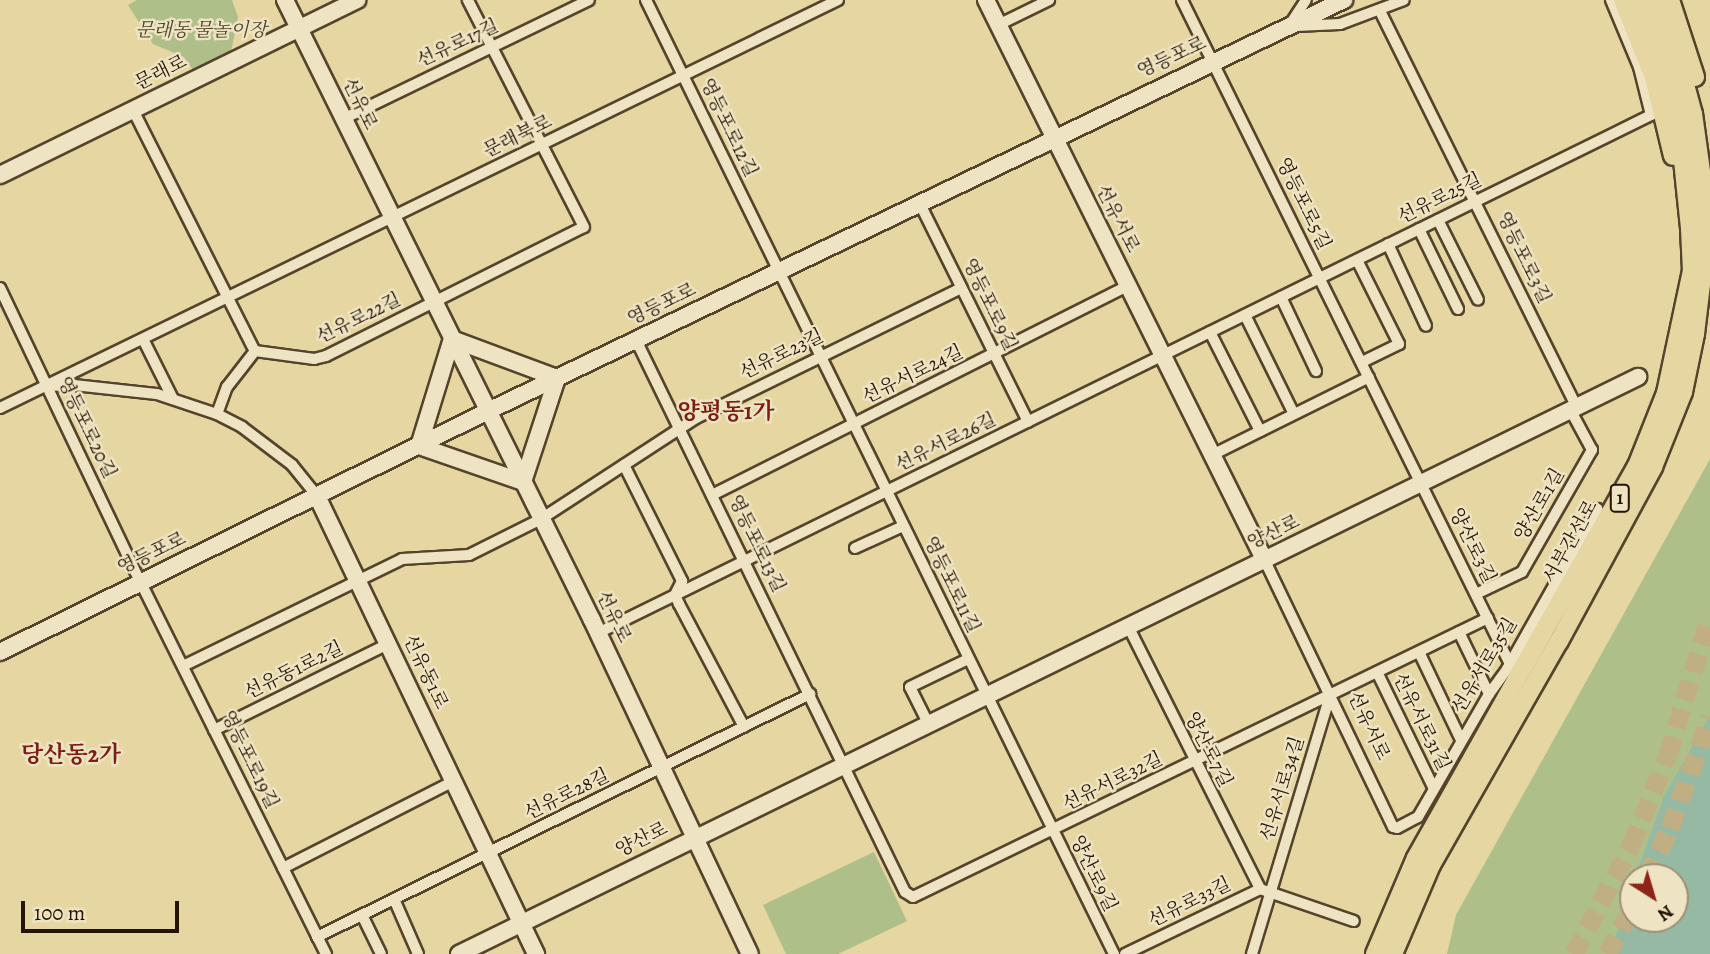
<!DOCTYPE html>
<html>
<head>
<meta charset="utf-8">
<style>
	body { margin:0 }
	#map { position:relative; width:1710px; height:954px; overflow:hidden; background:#e5d6a2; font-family:Alegreya,"Noto Serif KR",serif }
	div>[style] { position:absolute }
	.green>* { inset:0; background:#afbf89 }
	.water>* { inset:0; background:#96b9a4 }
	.highway-tunnel>* { height:19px; margin-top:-9.5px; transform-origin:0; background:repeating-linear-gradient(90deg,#bfaf82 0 19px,transparent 0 29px) }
	.roads { filter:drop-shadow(2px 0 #55442b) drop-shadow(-2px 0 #55442b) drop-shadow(0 2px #55442b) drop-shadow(0 -2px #55442b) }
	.street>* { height:10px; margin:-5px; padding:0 5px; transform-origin:5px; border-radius:5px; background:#eee4c3 }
	.secondary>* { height:16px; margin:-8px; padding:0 8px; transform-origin:8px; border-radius:8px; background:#eee4c3 }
	.primary>* { height:18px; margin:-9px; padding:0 9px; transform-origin:9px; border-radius:9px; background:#e5d6a2 }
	span { translate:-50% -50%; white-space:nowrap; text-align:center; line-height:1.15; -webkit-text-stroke:5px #eee4c3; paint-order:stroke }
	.shield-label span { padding:2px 5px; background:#eee4c3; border:2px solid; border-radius:5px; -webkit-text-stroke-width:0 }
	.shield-label { font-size:18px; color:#251303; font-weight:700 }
	.park-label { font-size:19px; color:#4e472b; font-style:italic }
	.street-label { font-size:19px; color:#251303 }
	.quarter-label { font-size:23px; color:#7a1f14; font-weight:700 }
	.north { position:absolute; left:1619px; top:863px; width:70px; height:70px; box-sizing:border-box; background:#eee4c3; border:2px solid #9e9076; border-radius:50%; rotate:143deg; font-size:19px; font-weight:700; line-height:28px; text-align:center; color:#251303 }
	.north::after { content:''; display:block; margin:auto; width:24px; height:32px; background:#8f2418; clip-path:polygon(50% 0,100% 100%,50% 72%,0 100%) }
	.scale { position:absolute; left:21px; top:901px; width:158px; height:32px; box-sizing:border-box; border:4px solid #251303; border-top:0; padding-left:9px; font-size:21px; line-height:24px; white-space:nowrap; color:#251303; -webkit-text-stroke:5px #eee4c3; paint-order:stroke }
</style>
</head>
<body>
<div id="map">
	<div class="green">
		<div style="clip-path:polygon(137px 0,232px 0,238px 17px,231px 52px,193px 70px,184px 57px,153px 44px,128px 5px)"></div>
		<div style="clip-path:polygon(evenodd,1710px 459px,1710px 954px,1447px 954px,1456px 915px,1710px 459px,1633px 877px,1675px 877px,1675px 919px,1633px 919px,1633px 877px)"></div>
		<div style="clip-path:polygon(874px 852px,907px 921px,838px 954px,786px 954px,763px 905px)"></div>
	</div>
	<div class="water">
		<div style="clip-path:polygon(1710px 715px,1710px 954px,1610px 954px,1633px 883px,1633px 919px,1675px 919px,1675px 877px,1635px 877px,1664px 796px)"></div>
	</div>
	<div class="highway-tunnel">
		<div style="left:1647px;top:877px;width:54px;rotate:-64.9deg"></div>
		<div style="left:1670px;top:828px;width:118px;rotate:-70.2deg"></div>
		<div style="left:1574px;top:954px;width:123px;rotate:-62.4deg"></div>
		<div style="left:1631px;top:845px;width:97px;rotate:-67.7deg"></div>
		<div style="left:1668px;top:755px;width:145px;rotate:-73.2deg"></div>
		<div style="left:1607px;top:954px;width:55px;rotate:-61.6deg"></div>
	</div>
	<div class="roads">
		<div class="street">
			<div style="left:646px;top:0;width:1063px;rotate:63.87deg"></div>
			<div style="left:1182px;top:0;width:738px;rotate:63.71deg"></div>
			<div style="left:1380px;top:11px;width:443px;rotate:63.6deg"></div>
			<div style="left:1291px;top:23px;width:27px;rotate:-57deg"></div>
			<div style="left:998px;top:25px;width:57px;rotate:-26.1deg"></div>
			<div style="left:1296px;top:26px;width:44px;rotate:-2.6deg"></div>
			<div style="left:1340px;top:24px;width:68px;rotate:-20.6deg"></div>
			<div style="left:133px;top:110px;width:270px;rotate:63.2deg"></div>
			<div style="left:343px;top:119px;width:273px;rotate:-25.8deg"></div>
			<div style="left:920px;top:204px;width:243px;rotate:63.6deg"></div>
			<div style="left:1438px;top:220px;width:89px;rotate:63.4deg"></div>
			<div style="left:1419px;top:229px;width:89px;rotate:64deg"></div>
			<div style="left:1388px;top:244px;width:90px;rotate:65.1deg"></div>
			<div style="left:1357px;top:260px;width:94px;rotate:63.4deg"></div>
			<div style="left:1399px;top:344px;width:41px;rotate:154.1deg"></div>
			<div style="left:0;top:288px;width:327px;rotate:64.5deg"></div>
			<div style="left:141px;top:583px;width:415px;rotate:63.5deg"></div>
			<div style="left:1281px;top:297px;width:82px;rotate:64.7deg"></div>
			<div style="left:1245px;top:315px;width:110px;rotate:63.7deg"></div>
			<div style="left:1210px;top:332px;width:111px;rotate:63.2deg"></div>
			<div style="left:143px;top:339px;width:67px;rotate:63.4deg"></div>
			<div style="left:636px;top:340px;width:614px;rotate:64.02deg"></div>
			<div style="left:905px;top:892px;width:9px;rotate:32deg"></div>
			<div style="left:913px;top:897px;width:639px;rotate:-25.88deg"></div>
			<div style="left:255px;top:351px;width:60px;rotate:7.7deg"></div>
			<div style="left:314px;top:359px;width:12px;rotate:-14deg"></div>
			<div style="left:326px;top:356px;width:288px;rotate:-26.6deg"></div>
			<div style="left:584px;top:227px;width:255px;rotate:-117.1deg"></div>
			<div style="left:47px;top:386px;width:27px;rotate:-2deg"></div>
			<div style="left:74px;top:385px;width:83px;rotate:6.2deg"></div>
			<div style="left:157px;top:394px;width:63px;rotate:18.4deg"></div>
			<div style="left:217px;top:414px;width:28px;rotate:27deg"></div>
			<div style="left:242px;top:427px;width:63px;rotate:37.2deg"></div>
			<div style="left:292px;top:465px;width:40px;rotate:51deg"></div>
			<div style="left:0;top:408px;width:932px;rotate:-25.96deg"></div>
			<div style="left:217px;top:414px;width:29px;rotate:-70deg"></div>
			<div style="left:227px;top:387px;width:46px;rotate:-52.1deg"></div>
			<div style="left:1212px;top:455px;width:175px;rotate:-26.4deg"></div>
			<div style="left:624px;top:465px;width:130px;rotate:63.4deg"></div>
			<div style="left:682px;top:581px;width:16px;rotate:117deg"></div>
			<div style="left:675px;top:595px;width:10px;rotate:66deg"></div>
			<div style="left:679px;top:604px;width:139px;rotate:62.1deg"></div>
			<div style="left:712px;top:495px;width:465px;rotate:-26.7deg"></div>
			<div style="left:855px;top:548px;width:53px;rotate:-24.6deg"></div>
			<div style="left:1265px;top:561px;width:295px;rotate:64.3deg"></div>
			<div style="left:1393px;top:827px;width:4px;rotate:14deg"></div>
			<div style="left:1397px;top:828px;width:24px;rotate:-28deg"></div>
			<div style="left:1418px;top:817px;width:142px;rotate:-60deg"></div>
			<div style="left:1489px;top:694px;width:31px;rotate:-54deg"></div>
			<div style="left:1507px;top:669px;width:184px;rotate:-60.6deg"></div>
			<div style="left:1476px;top:594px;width:51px;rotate:-25.6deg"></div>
			<div style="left:1522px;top:572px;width:141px;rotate:-60.2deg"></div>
			<div style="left:1592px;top:450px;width:44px;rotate:-118.3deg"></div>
			<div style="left:1128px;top:626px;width:294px;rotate:63.3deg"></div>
			<div style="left:1459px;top:632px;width:69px;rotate:64.2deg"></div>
			<div style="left:598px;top:633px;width:1174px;rotate:-26.19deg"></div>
			<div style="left:1651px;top:115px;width:49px;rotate:-104deg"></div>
			<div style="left:1639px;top:67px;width:73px;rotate:-112.7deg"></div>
			<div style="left:1419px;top:652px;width:98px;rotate:64.5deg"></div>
			<div style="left:183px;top:666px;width:244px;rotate:-26deg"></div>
			<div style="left:402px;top:559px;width:67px;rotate:-3.4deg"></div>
			<div style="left:469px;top:555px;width:80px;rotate:-26.6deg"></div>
			<div style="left:541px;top:519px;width:185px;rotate:-33.1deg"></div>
			<div style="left:696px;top:418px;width:295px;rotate:-26.1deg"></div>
			<div style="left:1377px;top:672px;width:128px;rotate:64deg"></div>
			<div style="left:928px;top:723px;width:40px;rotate:-116.6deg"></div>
			<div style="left:910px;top:687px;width:64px;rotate:-25.8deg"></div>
			<div style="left:214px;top:730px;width:194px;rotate:-26.3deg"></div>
			<div style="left:283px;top:868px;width:192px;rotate:-27deg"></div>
			<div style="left:394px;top:899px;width:60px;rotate:66.4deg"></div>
			<div style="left:362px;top:915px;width:43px;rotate:64deg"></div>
			<div style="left:317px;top:937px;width:550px;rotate:-26.24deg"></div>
			<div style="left:1125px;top:954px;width:150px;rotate:-25.7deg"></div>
			<div style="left:1260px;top:889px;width:99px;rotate:18.8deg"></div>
			<div style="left:1252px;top:954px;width:270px;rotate:-73.2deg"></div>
		</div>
		<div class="secondary">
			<div style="left:285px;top:0;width:692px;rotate:63.66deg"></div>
			<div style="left:592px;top:620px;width:369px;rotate:64.7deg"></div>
			<div style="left:986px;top:0;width:627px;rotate:63.56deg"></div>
			<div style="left:0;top:175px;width:398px;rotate:-26.1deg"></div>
			<div style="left:452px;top:339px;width:112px;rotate:20.4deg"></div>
			<div style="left:557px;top:378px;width:109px;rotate:108.1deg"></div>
			<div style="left:523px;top:482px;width:110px;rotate:-160.9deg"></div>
			<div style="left:419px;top:446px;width:112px;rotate:-72.9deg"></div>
			<div style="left:317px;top:496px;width:508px;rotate:64.44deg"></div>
			<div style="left:0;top:652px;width:544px;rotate:-26.28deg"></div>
			<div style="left:488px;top:411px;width:950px;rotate:-25.65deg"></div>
			<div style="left:459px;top:954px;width:1313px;rotate:-26.08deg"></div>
		</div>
		<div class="primary">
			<div style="left:1623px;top:0;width:83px;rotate:68.1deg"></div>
			<div style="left:1654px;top:77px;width:81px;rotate:76.5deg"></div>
			<div style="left:1670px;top:0;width:81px;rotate:72deg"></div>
			<div style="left:1375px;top:954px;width:104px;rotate:-66.9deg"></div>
			<div style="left:1416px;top:858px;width:450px;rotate:-60.6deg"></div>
			<div style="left:1637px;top:466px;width:79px;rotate:-68.3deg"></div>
			<div style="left:1666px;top:393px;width:125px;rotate:-78deg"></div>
			<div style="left:1692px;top:271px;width:43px;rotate:-92.7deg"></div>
			<div style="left:1690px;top:228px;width:108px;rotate:-95.9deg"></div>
			<div style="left:1679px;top:121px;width:36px;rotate:-104deg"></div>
			<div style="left:1670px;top:86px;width:92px;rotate:-110.4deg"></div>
			<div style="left:1393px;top:954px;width:97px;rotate:-66.9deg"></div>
			<div style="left:1431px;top:865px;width:258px;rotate:-60.3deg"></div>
			<div style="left:1559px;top:641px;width:198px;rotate:-61.6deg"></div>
			<div style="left:1653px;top:467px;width:81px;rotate:-68.2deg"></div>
			<div style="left:1683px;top:392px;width:59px;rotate:-78.3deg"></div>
			<div style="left:1695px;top:334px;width:66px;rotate:-83.1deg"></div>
			<div style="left:1703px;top:268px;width:75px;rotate:-89.2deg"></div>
			<div style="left:1704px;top:193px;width:80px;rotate:-97.9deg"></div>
			<div style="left:1693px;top:114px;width:61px;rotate:-105.2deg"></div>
			<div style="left:1677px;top:55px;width:59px;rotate:-111.8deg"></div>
		</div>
	</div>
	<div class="shield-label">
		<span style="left:1620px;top:498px">1</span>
	</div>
	<div class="park-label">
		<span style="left:201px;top:31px">문래동 물놀이장</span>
	</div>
	<div class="street-label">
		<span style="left:458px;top:44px;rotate:-25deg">선유로17길</span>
		<span style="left:1172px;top:58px;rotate:-25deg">영등포로</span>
		<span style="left:161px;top:73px;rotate:-26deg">문래로</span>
		<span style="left:359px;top:104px;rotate:64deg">선유로</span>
		<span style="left:728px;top:128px;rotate:64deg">영등포로12길</span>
		<span style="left:518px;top:137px;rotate:-26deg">문래북로</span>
		<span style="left:1440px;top:199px;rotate:-26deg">선유로25길</span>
		<span style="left:1303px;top:204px;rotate:64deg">영등포로5길</span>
		<span style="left:1117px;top:219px;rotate:63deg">선유서로</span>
		<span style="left:1523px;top:258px;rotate:64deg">영등포로3길</span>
		<span style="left:662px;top:305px;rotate:-26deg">영등포로</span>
		<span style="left:989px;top:305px;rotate:64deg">영등포로9길</span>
		<span style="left:359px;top:319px;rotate:-26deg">선유로22길</span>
		<span style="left:782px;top:355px;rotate:-26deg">선유로23길</span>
		<span style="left:913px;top:375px;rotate:-26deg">선유서로24길</span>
		<span style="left:86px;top:428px;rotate:64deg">영등포로20길</span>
		<span style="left:946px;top:443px;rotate:-26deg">선유서로26길</span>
		<span style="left:1540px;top:505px;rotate:-60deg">양산로1길</span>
		<span style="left:1274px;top:533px;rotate:-26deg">양산로</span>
		<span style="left:1571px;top:542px;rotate:-61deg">서부간선로</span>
		<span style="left:756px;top:544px;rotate:64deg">영등포로13길</span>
		<span style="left:1472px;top:546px;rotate:64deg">양산로3길</span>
		<span style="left:152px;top:554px;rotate:-26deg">영등포로</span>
		<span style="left:951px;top:585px;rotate:64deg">영등포로11길</span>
		<span style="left:613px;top:617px;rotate:64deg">선유로</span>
		<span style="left:1485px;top:666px;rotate:-59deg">선유서로35길</span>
		<span style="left:294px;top:671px;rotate:-26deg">선유동1로2길</span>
		<span style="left:425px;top:672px;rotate:65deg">선유동1로</span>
		<span style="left:1421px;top:722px;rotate:64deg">선유서로31길</span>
		<span style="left:1368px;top:726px;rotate:65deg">선유서로</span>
		<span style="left:1208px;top:750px;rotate:63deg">양산로7길</span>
		<span style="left:249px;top:760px;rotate:64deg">영등포로19길</span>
		<span style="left:1113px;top:782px;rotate:-26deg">선유서로32길</span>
		<span style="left:1283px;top:789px;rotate:-73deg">선유서로34길</span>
		<span style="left:567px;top:795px;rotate:-26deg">선유로28길</span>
		<span style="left:642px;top:840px;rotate:-26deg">양산로</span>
		<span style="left:1093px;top:874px;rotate:64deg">양산로9길</span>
		<span style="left:1190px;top:903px;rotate:-26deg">선유로33길</span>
	</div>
	<div class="quarter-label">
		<span style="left:726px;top:412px">양평동1가</span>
		<span style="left:71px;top:755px">당산동2가</span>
	</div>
	<div class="north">N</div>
	<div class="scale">100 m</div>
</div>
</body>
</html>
